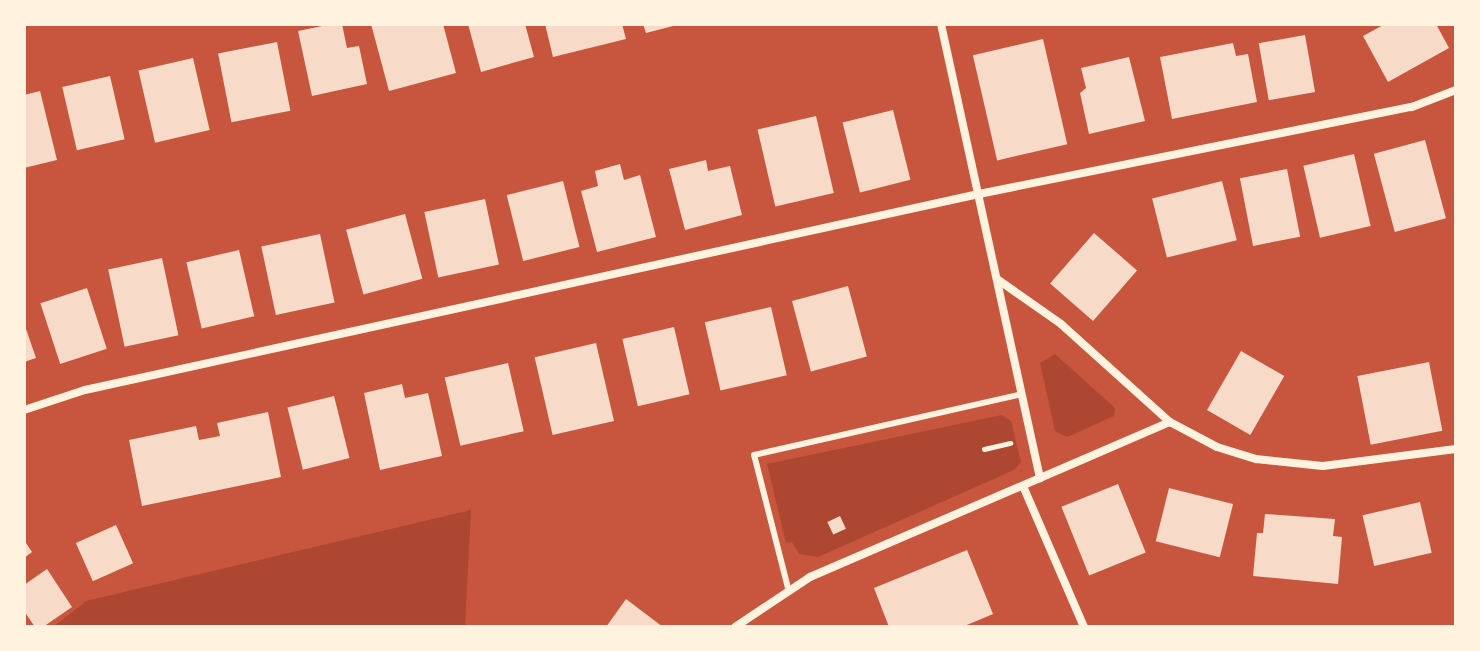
<!DOCTYPE html>
<html>
<head>
<meta charset="utf-8">
<style>
	body { margin:0 }
	#map { position:relative; width:1480px; height:651px; overflow:hidden; background:#c8553d; font-family:"DejaVu Sans",sans-serif }
	div>[style] { position:absolute }
	.green>* { inset:0; background:#ae4732 }
	.building>* { inset:0; background:#f7dbc8; transform-origin:0 0 }
	.path>* { height:5px; margin:-2.5px; padding:0 2.5px; transform-origin:2.5px; border-radius:2.5px; background:#fff3e0 }
	.service>* { height:6px; margin:-3px; padding:0 3px; transform-origin:3px; border-radius:3px; background:#fff3e0 }
	.minor>* { height:8px; margin:-4px; padding:0 4px; transform-origin:4px; border-radius:4px; background:#fff3e0 }
	span { translate:-50% -50%; white-space:nowrap; text-align:center; line-height:1.15; -webkit-text-stroke:8px #fff3e0; paint-order:stroke }
	.frame { position:absolute; inset:0; border:26px solid #fff3e0; pointer-events:none }
</style>
</head>
<body>
<div id="map">
	<div class="green">
		<div style="clip-path:polygon(1055px 354px,1115px 408px,1114px 416px,1067px 437px,1055px 431px,1040px 363px)"></div>
		<div style="clip-path:polygon(1002px 415px,1011px 421px,1021px 462px,1014px 470px,818px 557px,799px 554px,792px 542px,786px 543px,767px 464px)"></div>
		<div style="clip-path:polygon(471px 510px,465px 627px,53px 627px,86px 601px)"></div>
	</div>
	<div class="building">
		<div style="clip-path:polygon(332px 24px,342px 24px,347px 48px,359px 46px,367px 84px,312px 96px,298px 31px)"></div>
		<div style="clip-path:polygon(371px 24px,443px 24px,456px 73px,389px 91px)"></div>
		<div style="clip-path:polygon(468px 24px,525px 24px,534px 57px,481px 72px)"></div>
		<div style="clip-path:polygon(545px 24px,622px 24px,626px 39px,553px 57px)"></div>
		<div style="clip-path:polygon(643px 24px,676px 24px,677px 25px,646px 33px)"></div>
		<div style="clip-path:polygon(1385px 24px,1436px 24px,1449px 48px,1388px 82px,1363px 36px)"></div>
		<div style="left:1305px;top:35px;width:58px;height:47px;rotate:80deg"></div>
		<div style="left:1043px;top:39px;width:108px;height:72px;rotate:77deg"></div>
		<div style="left:277px;top:42px;width:70px;height:60px;rotate:79deg"></div>
		<div style="clip-path:polygon(1233px 43px,1236px 56px,1248px 54px,1257px 102px,1172px 119px,1160px 57px)"></div>
		<div style="clip-path:polygon(1129px 57px,1145px 121px,1089px 134px,1080px 93px,1086px 88px,1081px 68px)"></div>
		<div style="left:193px;top:58px;width:74px;height:56px;rotate:77deg"></div>
		<div style="left:110px;top:76px;width:65px;height:49px;rotate:77deg"></div>
		<div style="clip-path:polygon(40px 91px,57px 160px,24px 168px,24px 95px)"></div>
		<div style="left:893px;top:110px;width:72px;height:52px;rotate:76deg"></div>
		<div style="left:816px;top:116px;width:79px;height:60px;rotate:77deg"></div>
		<div style="left:1425px;top:140px;width:81px;height:53px;rotate:75deg"></div>
		<div style="left:1354px;top:154px;width:74px;height:52px;rotate:77deg"></div>
		<div style="clip-path:polygon(706px 160px,708px 171px,730px 166px,742px 215px,685px 230px,669px 169px)"></div>
		<div style="clip-path:polygon(620px 164px,624px 180px,640px 175px,656px 237px,597px 252px,581px 191px,598px 186px,595px 171px)"></div>
		<div style="left:1287px;top:169px;width:69px;height:48px;rotate:79deg"></div>
		<div style="left:563px;top:181px;width:68px;height:58px;rotate:76deg"></div>
		<div style="left:1222px;top:181px;width:61px;height:72px;rotate:76deg"></div>
		<div style="left:485px;top:199px;width:67px;height:62px;rotate:78deg"></div>
		<div style="left:405px;top:214px;width:67px;height:61px;rotate:75deg"></div>
		<div style="left:1094px;top:233px;width:57px;height:67px;rotate:41deg"></div>
		<div style="left:320px;top:234px;width:70px;height:60px;rotate:78deg"></div>
		<div style="left:239px;top:250px;width:68px;height:54px;rotate:77deg"></div>
		<div style="left:162px;top:258px;width:79px;height:55px;rotate:78deg"></div>
		<div style="left:848px;top:286px;width:73px;height:58px;rotate:75deg"></div>
		<div style="left:87px;top:288px;width:64px;height:49px;rotate:72deg"></div>
		<div style="left:771px;top:307px;width:70px;height:68px;rotate:77deg"></div>
		<div style="clip-path:polygon(24px 323px,36px 358px,24px 362px)"></div>
		<div style="left:674px;top:327px;width:69px;height:53px;rotate:77deg"></div>
		<div style="left:596px;top:343px;width:80px;height:63px;rotate:77deg"></div>
		<div style="left:1241px;top:351px;width:50px;height:68px;rotate:30deg"></div>
		<div style="left:1429px;top:362px;width:70px;height:73px;rotate:79deg"></div>
		<div style="left:508px;top:363px;width:70px;height:65px;rotate:77deg"></div>
		<div style="clip-path:polygon(402px 384px,405px 398px,428px 393px,442px 456px,380px 470px,364px 393px)"></div>
		<div style="left:334px;top:396px;width:64px;height:48px;rotate:76deg"></div>
		<div style="clip-path:polygon(268px 412px,281px 477px,142px 506px,129px 440px,196px 426px,199px 440px,220px 436px,217px 423px)"></div>
		<div style="left:1118px;top:484px;width:74px;height:61px;rotate:68deg"></div>
		<div style="left:1169px;top:488px;width:66px;height:55px;rotate:14deg"></div>
		<div style="left:1420px;top:502px;width:52px;height:59px;rotate:77deg"></div>
		<div style="clip-path:polygon(1265px 514px,1335px 519px,1333px 536px,1342px 537px,1338px 584px,1253px 576px,1257px 533px,1263px 533px)"></div>
		<div style="left:840px;top:516px;width:14px;height:14px;rotate:65deg"></div>
		<div style="left:116px;top:525px;width:42px;height:44px;rotate:66deg"></div>
		<div style="clip-path:polygon(24px 540px,32px 552px,24px 558px)"></div>
		<div style="clip-path:polygon(967px 550px,993px 614px,962px 627px,889px 627px,874px 588px)"></div>
		<div style="clip-path:polygon(47px 569px,72px 607px,43px 627px,35px 627px,24px 611px,24px 585px)"></div>
		<div style="clip-path:polygon(626px 599px,663px 627px,606px 627px)"></div>
	</div>
	<div class="path">
		<div style="left:984px;top:449px;width:27px;rotate:-13deg"></div>
	</div>
	<div class="service">
		<div style="left:788px;top:588px;width:137px;rotate:-104.3deg"></div>
		<div style="left:754px;top:455px;width:275px;rotate:-12.8deg"></div>
	</div>
	<div class="minor">
		<div style="left:941px;top:24px;width:465px;rotate:77.7deg"></div>
		<div style="left:997px;top:279px;width:78px;rotate:35.1deg"></div>
		<div style="left:1061px;top:324px;width:147px;rotate:42deg"></div>
		<div style="left:1170px;top:422px;width:53px;rotate:28deg"></div>
		<div style="left:1217px;top:447px;width:41px;rotate:17.1deg"></div>
		<div style="left:1256px;top:459px;width:67px;rotate:6deg"></div>
		<div style="left:1323px;top:466px;width:134px;rotate:-7.3deg"></div>
		<div style="left:24px;top:410px;width:64px;rotate:-18.2deg"></div>
		<div style="left:85px;top:390px;width:915px;rotate:-12.37deg"></div>
		<div style="left:979px;top:194px;width:442px;rotate:-11.4deg"></div>
		<div style="left:1412px;top:107px;width:47px;rotate:-21.1deg"></div>
		<div style="left:1023px;top:486px;width:154px;rotate:66.6deg"></div>
		<div style="left:735px;top:627px;width:90px;rotate:-33.7deg"></div>
		<div style="left:810px;top:577px;width:392px;rotate:-23.3deg"></div>
	</div>
	<div class="frame"></div>
</div>
</body>
</html>
